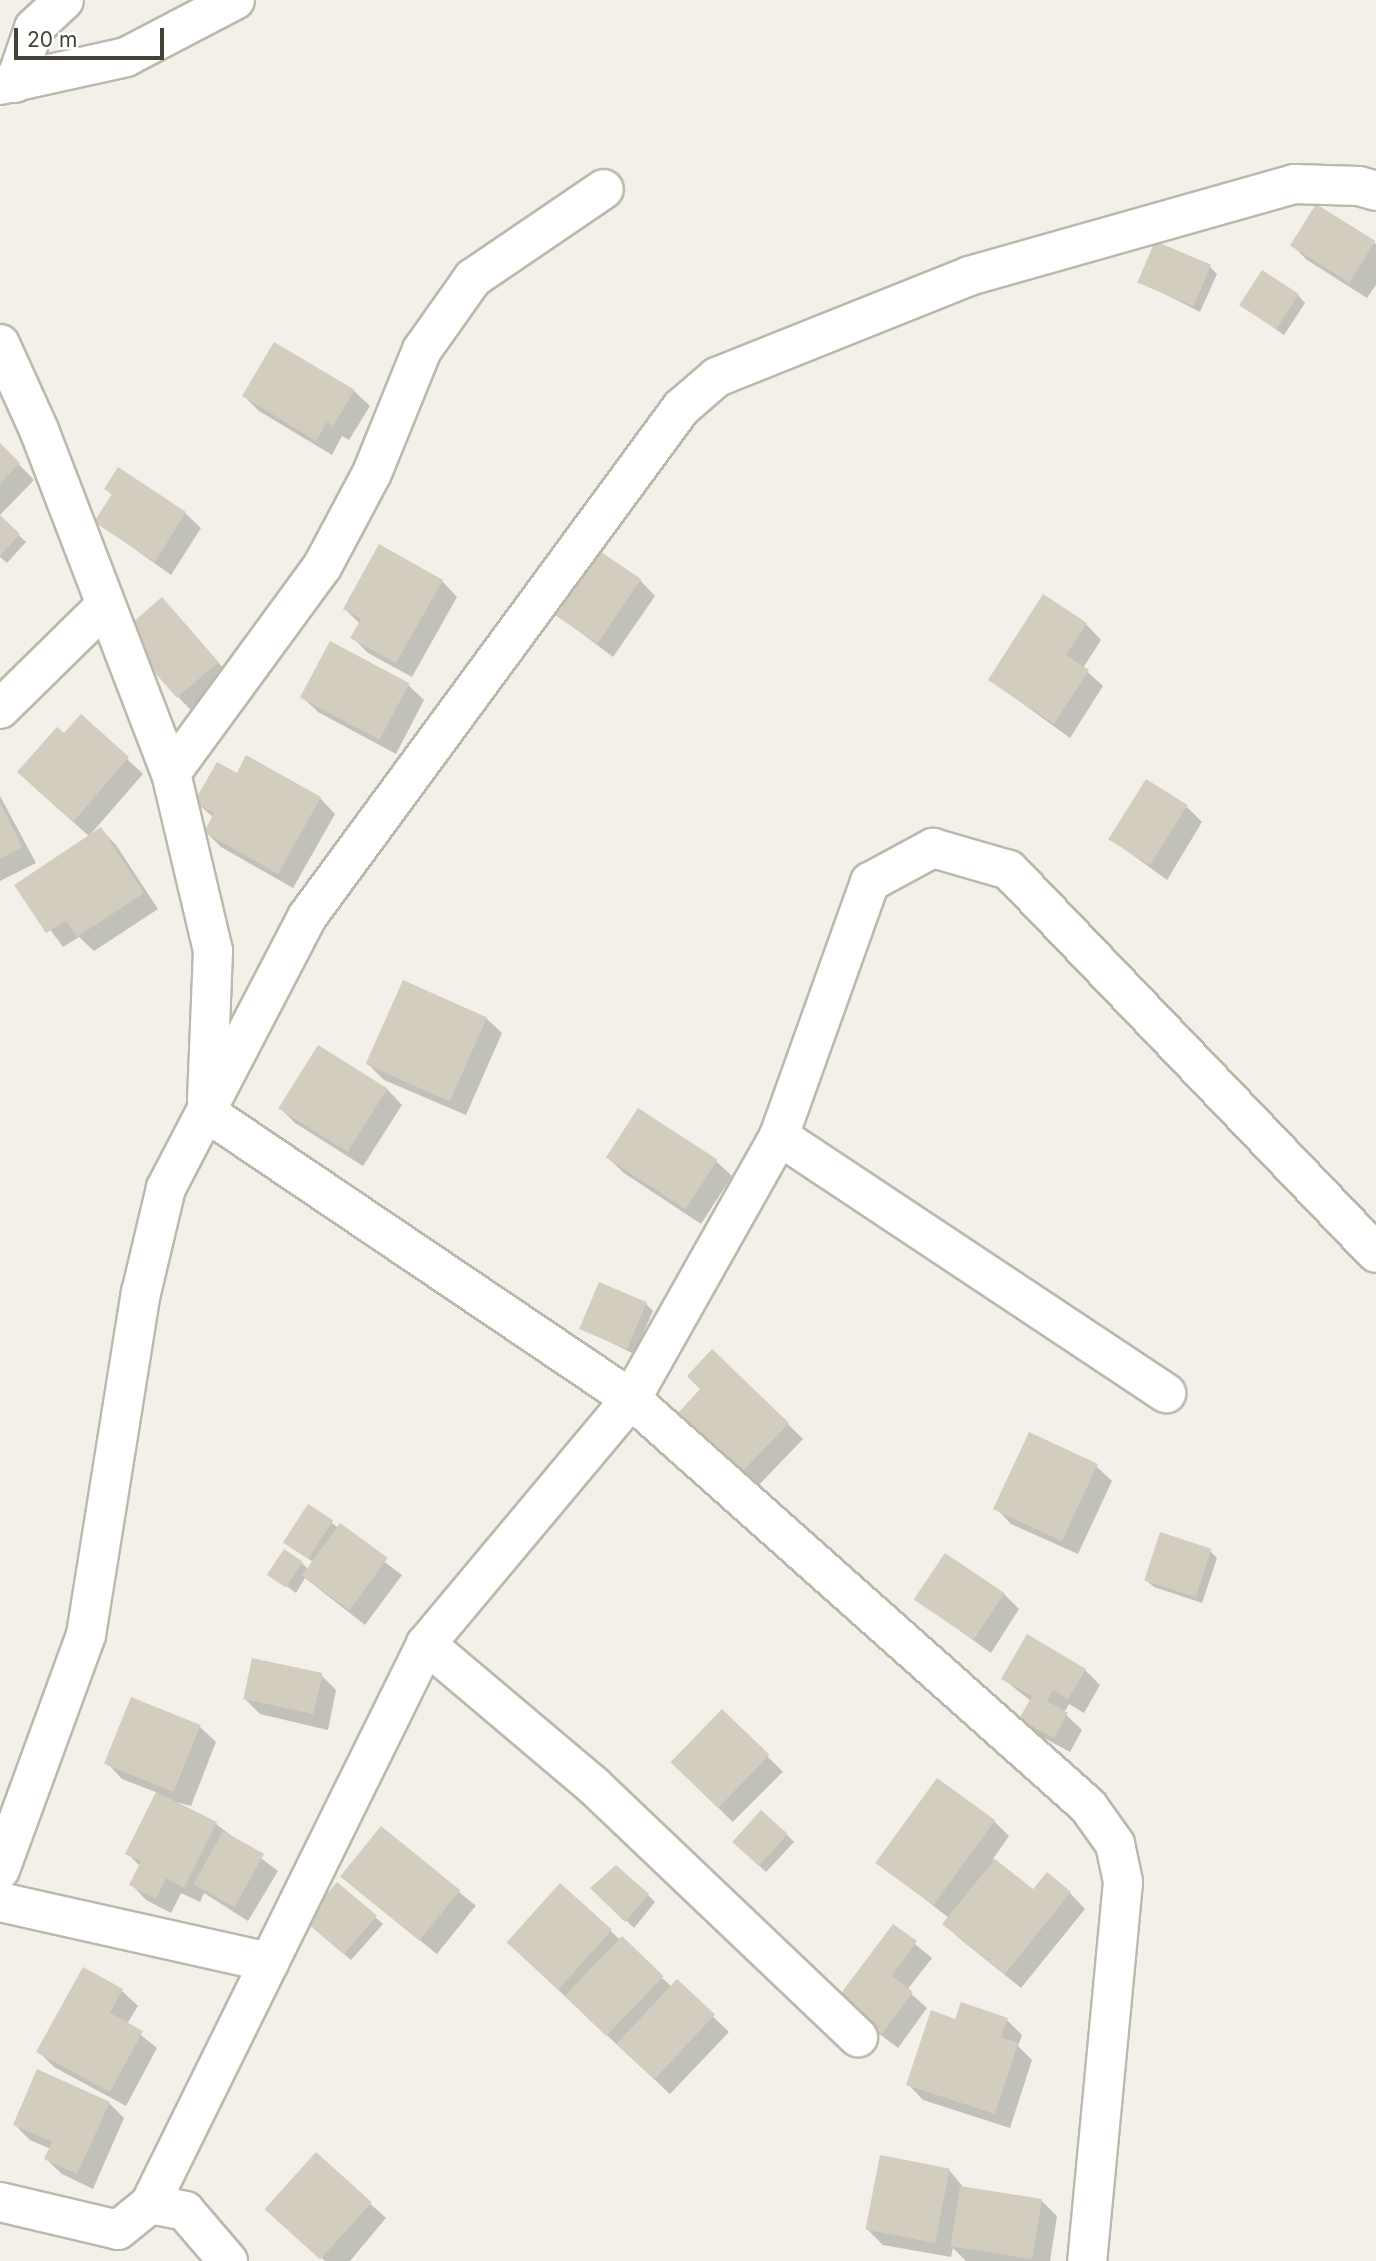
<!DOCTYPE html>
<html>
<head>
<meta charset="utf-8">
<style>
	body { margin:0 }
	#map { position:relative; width:1376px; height:2261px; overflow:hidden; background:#f2f0e8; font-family:Inter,sans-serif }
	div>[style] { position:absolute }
	.shadow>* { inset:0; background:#0003; transform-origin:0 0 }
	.building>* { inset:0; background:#d2cdbf; transform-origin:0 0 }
	.roads { filter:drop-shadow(2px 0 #bcb9ab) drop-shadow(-2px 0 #bcb9ab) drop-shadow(0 2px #bcb9ab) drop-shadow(0 -2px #bcb9ab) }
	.street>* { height:38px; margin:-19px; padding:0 19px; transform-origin:19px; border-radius:19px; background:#fff }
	span { translate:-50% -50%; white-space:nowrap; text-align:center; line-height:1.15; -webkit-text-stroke:7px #fff; paint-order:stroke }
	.scale { position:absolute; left:14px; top:28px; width:150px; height:32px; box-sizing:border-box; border:4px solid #444137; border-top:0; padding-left:9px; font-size:21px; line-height:24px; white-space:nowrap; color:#444137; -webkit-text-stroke:5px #fff; paint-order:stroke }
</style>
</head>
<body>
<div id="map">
	<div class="shadow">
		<div style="clip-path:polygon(1317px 206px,1376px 244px,1376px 285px,1367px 298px,1307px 260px,1292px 245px)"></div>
		<div style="clip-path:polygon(1210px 267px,1217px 274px,1200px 312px,1139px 281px)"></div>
		<div style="clip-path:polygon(1298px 295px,1305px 303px,1284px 335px,1242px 305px)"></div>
		<div style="clip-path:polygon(354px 391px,370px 406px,349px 440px,342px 436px,332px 455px,259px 411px,244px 396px)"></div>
		<div style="clip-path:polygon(0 445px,34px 480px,0 515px)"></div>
		<div style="clip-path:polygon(118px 470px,185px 513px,201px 528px,171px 575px,97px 522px,113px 496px,106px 489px)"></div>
		<div style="clip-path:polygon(0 518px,26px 542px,7px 563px,0 557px)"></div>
		<div style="clip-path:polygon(640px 580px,655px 596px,613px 657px,556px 614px)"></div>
		<div style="clip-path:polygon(442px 581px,457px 597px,412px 677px,368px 653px,352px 637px,360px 624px,345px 609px)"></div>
		<div style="clip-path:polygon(177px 615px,233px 679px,194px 713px,179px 698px)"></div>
		<div style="clip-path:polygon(1086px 624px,1101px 640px,1083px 668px,1103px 686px,1070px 738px,990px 680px)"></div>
		<div style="clip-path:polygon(408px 685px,424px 700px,396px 754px,318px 712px,302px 697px)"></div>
		<div style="clip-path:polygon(81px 716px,143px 774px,89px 836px,101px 829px,116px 845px,158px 909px,94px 951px,79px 937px,63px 947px,17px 885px,90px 837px,35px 788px,64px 735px)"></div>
		<div style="clip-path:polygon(237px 775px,320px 798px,335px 814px,293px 888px,221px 847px,206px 832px,214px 818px,196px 802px)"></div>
		<div style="clip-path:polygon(0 796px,36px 863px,0 881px)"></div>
		<div style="clip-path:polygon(1187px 807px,1202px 822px,1167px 880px,1112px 840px)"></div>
		<div style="clip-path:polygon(486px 1018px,502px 1033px,466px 1115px,384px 1080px,369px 1065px)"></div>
		<div style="clip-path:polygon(387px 1089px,402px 1105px,363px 1166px,295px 1123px,280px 1108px)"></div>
		<div style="clip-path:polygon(639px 1111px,716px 1161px,732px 1176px,701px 1224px,624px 1173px,608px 1158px)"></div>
		<div style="clip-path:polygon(646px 1304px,653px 1311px,634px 1354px,582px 1328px)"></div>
		<div style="clip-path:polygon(713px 1351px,803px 1439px,756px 1488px,680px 1413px,702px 1389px)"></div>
		<div style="clip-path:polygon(1096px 1466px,1112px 1481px,1078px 1554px,1011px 1524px,996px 1508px)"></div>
		<div style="clip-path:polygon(309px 1506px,402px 1575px,365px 1625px,305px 1578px,296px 1593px,270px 1574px,302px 1563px,308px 1569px,313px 1562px,285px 1542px)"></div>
		<div style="clip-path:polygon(1210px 1551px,1217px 1558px,1202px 1603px,1154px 1587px,1146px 1580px)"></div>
		<div style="clip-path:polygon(1004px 1594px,1019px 1609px,991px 1653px,916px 1599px)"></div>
		<div style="clip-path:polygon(1085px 1670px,1100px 1685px,1084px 1713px,1069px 1704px,1064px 1713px,1082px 1730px,1070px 1752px,1037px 1734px,1022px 1719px,1031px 1701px,1003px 1679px)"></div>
		<div style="clip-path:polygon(321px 1675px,336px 1690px,328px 1730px,260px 1714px,245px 1699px)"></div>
		<div style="clip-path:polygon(132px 1700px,200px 1727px,216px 1742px,191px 1806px,168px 1800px,216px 1824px,278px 1871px,248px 1921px,204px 1893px,200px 1902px,181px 1893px,171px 1913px,146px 1900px,131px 1884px,140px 1866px,128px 1854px,158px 1793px,122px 1779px,107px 1763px)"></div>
		<div style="left:722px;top:1711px;width:86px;height:71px;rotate:45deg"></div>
		<div style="clip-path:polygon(994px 1821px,1009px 1836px,993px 1859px,1033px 1892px,1070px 1893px,1085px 1909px,1021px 1988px,960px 1939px,945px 1924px,949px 1918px,878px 1863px)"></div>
		<div style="left:381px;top:1829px;width:122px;height:62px;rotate:39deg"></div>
		<div style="clip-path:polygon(787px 1835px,794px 1842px,766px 1872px,742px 1850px)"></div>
		<div style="clip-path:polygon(560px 1885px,672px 1987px,677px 1982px,729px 2032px,670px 2094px,524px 1958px)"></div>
		<div style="clip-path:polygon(593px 1888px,648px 1895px,655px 1902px,634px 1928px)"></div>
		<div style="clip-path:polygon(375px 1917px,383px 1924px,351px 1960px,314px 1928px)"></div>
		<div style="clip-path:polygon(893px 1926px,932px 1958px,907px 1990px,927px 2008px,898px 2048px,854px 2015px)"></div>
		<div style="clip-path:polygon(84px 1970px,122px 1991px,138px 2006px,127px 2024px,157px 2048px,126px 2106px,54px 2067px,39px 2052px)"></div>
		<div style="clip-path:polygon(1007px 2020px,1022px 2035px,1018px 2046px,1032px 2060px,1010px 2128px,923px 2100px,908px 2084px,956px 2021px)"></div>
		<div style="clip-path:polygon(109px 2103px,124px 2118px,93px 2189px,62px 2174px,46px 2159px,51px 2149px,30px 2140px,15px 2125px)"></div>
		<div style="clip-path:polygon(316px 2155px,386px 2218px,350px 2261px,325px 2261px,269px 2210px)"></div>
		<div style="clip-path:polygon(949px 2170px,964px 2188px,1042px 2201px,1057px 2216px,1050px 2261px,966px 2261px,953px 2248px,951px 2257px,883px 2245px,868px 2230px)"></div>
	</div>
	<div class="building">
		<div style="left:1316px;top:204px;width:70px;height:49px;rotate:32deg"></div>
		<div style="left:1155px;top:241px;width:61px;height:45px;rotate:23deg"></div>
		<div style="left:1262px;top:270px;width:44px;height:42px;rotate:33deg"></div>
		<div style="clip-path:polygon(274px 342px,355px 390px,333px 426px,327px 422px,316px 441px,242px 396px)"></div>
		<div style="clip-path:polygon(0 443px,20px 463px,0 484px)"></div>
		<div style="clip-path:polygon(118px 467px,186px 512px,155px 562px,94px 522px,112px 494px,104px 489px)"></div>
		<div style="clip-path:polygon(0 515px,20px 534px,0 556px)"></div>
		<div style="clip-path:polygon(379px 544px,443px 580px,396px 663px,350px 638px,361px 619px,343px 609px)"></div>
		<div style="left:598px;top:550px;width:52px;height:78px;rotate:34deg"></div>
		<div style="clip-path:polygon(1043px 594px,1087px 623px,1066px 655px,1089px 670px,1054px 724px,988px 680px)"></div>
		<div style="left:162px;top:597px;width:86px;height:55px;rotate:49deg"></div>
		<div style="left:330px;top:641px;width:90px;height:64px;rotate:28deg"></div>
		<div style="clip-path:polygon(81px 714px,129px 757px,73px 822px,17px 772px,57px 727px,64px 733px)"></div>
		<div style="clip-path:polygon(246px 755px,321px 797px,278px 874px,204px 832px,214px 813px,194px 802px,217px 762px,237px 773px)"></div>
		<div style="left:1146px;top:779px;width:49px;height:71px;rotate:32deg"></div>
		<div style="clip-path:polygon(0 802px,22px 847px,0 859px)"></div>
		<div style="clip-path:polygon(101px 827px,144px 893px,77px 937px,66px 921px,46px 933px,14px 885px)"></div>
		<div style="left:403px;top:980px;width:92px;height:92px;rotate:24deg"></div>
		<div style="left:318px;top:1045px;width:82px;height:75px;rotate:32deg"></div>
		<div style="left:638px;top:1108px;width:95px;height:59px;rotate:33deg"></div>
		<div style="left:599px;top:1282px;width:52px;height:51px;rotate:23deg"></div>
		<div style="clip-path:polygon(712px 1349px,789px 1423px,740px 1474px,678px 1413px,700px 1389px,687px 1376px)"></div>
		<div style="left:1029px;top:1432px;width:76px;height:85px;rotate:25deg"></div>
		<div style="left:308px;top:1504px;width:30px;height:46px;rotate:33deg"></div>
		<div style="left:340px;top:1523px;width:59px;height:65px;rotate:36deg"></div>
		<div style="left:1160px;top:1532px;width:54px;height:51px;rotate:18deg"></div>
		<div style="left:284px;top:1549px;width:23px;height:31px;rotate:34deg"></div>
		<div style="left:945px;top:1553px;width:72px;height:56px;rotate:34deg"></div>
		<div style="clip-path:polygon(1027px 1634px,1086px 1669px,1068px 1699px,1053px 1690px,1047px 1701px,1068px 1713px,1054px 1738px,1019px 1719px,1032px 1696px,1001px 1679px)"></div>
		<div style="left:252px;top:1658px;width:72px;height:42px;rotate:12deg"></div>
		<div style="left:131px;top:1697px;width:75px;height:72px;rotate:22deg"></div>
		<div style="left:722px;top:1709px;width:66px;height:74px;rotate:44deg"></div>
		<div style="left:937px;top:1778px;width:72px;height:105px;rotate:36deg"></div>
		<div style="clip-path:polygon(156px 1792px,217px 1822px,184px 1888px,166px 1878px,156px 1899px,129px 1885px,141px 1861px,125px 1854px)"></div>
		<div style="left:761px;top:1810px;width:36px;height:43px;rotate:42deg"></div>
		<div style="left:381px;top:1826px;width:102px;height:65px;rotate:39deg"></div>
		<div style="left:223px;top:1831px;width:47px;height:61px;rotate:29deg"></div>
		<div style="clip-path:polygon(995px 1859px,1033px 1889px,1047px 1872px,1071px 1892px,1005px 1974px,942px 1924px)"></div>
		<div style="clip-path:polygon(616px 1865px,649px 1894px,625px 1922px,590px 1888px)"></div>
		<div style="left:337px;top:1882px;width:52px;height:51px;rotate:40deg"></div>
		<div style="left:560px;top:1883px;width:70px;height:80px;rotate:42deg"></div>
		<div style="clip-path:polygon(893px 1924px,917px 1941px,892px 1976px,913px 1992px,882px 2034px,836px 2000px)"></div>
		<div style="left:622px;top:1936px;width:58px;height:83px;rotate:44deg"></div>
		<div style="clip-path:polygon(83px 1967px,123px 1989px,110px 2013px,143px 2031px,110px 2092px,36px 2052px)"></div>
		<div style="left:677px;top:1979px;width:52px;height:89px;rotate:43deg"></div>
		<div style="clip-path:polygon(961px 2002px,1008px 2018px,1001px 2037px,1018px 2043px,995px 2114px,906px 2085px,931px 2010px,955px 2019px)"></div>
		<div style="clip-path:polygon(37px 2069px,110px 2102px,77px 2174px,44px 2159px,52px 2142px,13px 2125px)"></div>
		<div style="left:316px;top:2152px;width:75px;height:77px;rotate:42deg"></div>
		<div style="left:880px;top:2155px;width:71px;height:76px;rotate:11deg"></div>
		<div style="left:960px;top:2186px;width:83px;height:61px;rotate:9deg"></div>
	</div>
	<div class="roads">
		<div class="street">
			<div style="left:15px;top:83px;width:58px;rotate:-70.9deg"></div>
			<div style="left:34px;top:28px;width:41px;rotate:-43deg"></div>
			<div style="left:0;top:85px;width:129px;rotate:-12.5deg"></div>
			<div style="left:126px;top:57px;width:123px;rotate:-27.6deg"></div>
			<div style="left:0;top:344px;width:94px;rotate:65.6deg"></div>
			<div style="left:39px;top:430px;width:368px;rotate:69deg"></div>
			<div style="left:171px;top:773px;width:183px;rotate:76.7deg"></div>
			<div style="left:213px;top:951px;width:149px;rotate:92.3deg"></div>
			<div style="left:0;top:709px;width:148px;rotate:-44.5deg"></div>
			<div style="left:171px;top:773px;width:255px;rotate:-53.8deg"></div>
			<div style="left:322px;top:567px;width:106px;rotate:-62deg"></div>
			<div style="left:372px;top:473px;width:133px;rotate:-67.9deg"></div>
			<div style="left:422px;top:350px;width:88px;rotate:-54.7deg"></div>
			<div style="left:473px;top:278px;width:158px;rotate:-34.2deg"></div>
			<div style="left:206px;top:1112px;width:513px;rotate:34.03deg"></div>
			<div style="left:631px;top:1399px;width:612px;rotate:41.69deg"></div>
			<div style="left:1088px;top:1806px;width:47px;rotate:54.6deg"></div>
			<div style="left:1115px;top:1844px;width:39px;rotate:78deg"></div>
			<div style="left:1123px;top:1882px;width:381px;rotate:95.4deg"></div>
			<div style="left:779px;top:1136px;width:465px;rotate:33.6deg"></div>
			<div style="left:426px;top:1644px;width:219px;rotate:40.2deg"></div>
			<div style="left:593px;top:1785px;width:366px;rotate:43.6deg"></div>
			<div style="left:0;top:1870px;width:250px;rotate:-69.9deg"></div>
			<div style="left:86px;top:1635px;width:346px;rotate:-80.9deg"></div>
			<div style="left:141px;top:1293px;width:108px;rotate:-76.6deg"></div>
			<div style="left:166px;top:1188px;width:305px;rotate:-62.5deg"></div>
			<div style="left:307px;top:917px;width:632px;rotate:-53.69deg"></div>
			<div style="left:681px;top:408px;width:48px;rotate:-40.7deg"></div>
			<div style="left:717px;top:377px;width:271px;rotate:-21.8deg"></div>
			<div style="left:969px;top:276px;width:338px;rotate:-15.8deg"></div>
			<div style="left:1294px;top:184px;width:65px;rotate:1.8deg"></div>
			<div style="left:1359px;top:186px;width:18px;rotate:16deg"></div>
			<div style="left:0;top:1902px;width:276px;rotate:12.6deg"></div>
			<div style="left:0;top:2202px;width:121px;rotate:13.3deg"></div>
			<div style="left:118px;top:2230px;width:41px;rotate:-39.1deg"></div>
			<div style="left:150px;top:2204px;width:624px;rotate:-63.76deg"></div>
			<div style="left:426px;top:1644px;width:319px;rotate:-50.1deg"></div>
			<div style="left:631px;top:1399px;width:302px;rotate:-60.6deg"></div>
			<div style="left:779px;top:1136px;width:270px;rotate:-70.3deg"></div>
			<div style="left:870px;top:882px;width:72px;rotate:-28.4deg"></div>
			<div style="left:933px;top:848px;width:79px;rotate:16.1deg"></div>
			<div style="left:1009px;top:870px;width:530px;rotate:46.22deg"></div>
			<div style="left:150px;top:2204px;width:36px;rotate:11deg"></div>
			<div style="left:185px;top:2211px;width:66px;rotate:49.3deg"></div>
		</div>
	</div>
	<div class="scale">20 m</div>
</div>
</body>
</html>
